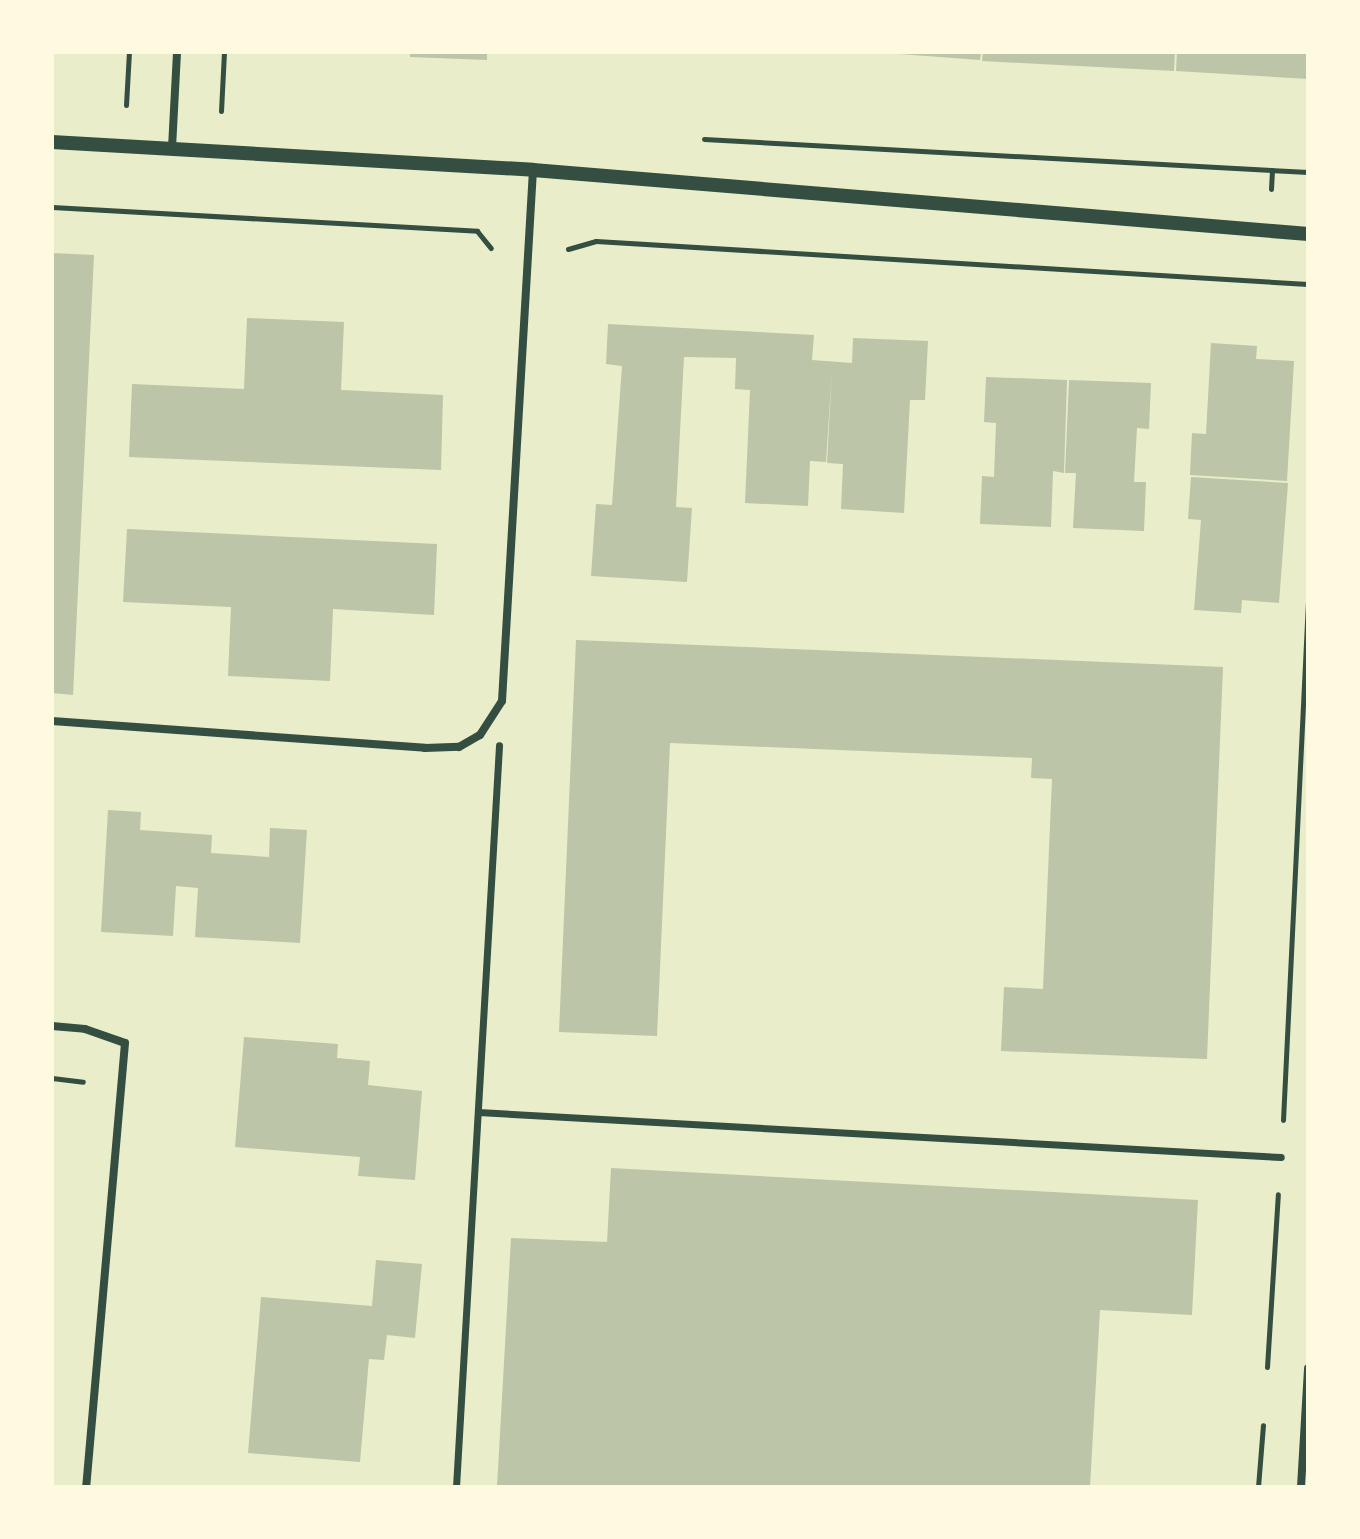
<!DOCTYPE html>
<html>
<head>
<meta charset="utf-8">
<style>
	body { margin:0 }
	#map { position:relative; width:1360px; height:1539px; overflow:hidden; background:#e9edc9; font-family:"Exo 2",sans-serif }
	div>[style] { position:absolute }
	.building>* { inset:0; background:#bcc5a7 }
	.path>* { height:5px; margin:-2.5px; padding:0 2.5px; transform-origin:2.5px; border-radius:2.5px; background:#344e41 }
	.pedestrian>* { height:7px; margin:-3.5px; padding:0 3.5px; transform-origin:3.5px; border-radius:3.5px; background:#344e41 }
	.minor>* { height:8px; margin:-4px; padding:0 4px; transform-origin:4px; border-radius:4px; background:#344e41 }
	.tertiary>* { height:14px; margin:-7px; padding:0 7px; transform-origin:7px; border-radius:7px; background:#344e41 }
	span { translate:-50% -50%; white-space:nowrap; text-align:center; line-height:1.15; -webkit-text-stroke:6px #fefae0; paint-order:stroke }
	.frame { position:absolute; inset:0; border:54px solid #fefae0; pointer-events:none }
</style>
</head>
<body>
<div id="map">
	<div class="building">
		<div style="clip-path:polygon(410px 52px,487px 52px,487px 60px,410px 57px)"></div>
		<div style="clip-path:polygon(872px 52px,981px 52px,980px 60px)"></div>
		<div style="clip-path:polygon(983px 52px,1175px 52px,1174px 71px,982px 61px)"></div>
		<div style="clip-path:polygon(1177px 52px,1308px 52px,1308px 79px,1176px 71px)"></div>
		<div style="clip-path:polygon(52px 253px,94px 255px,73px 695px,52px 693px)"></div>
		<div style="clip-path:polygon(247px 318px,344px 322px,341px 390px,443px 395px,441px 470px,129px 457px,132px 384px,244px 389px)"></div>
		<div style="clip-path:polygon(608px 324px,814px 335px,812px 360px,852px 363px,853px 338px,928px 341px,925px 400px,910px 400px,904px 513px,841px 509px,843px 464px,827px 463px,832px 370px,826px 462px,810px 461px,808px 506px,745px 503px,750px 390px,735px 389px,736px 358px,684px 357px,676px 507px,692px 508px,687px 582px,591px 576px,596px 504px,612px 505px,622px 366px,606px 364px)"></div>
		<div style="clip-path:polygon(1211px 343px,1257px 346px,1256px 359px,1294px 361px,1287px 481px,1190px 475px,1192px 433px,1206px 434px)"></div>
		<div style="clip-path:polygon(986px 377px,1067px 380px,1064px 473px,1053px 471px,1051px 527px,980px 524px,982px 476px,994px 477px,996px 423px,984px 422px)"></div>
		<div style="clip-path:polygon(1069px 380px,1151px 383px,1149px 429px,1137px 428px,1134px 482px,1146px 482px,1144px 531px,1073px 528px,1076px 473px,1065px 473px)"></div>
		<div style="clip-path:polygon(1191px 477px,1288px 483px,1279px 603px,1242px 600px,1241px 613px,1194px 610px,1201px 520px,1188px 519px)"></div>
		<div style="clip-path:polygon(127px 529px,437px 544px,434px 615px,333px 609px,330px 681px,228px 676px,231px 607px,123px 602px)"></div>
		<div style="clip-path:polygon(576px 640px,1223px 667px,1207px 1059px,1001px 1051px,1004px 987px,1043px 989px,1052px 779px,1031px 778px,1032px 758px,670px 743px,657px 1036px,559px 1032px)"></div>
		<div style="clip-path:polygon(108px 810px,141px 812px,140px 830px,212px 835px,211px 853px,269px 857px,270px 828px,307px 830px,300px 943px,195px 937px,198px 888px,176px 886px,173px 936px,101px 932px)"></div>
		<div style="clip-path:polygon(244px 1037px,338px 1044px,337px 1058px,370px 1061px,368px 1085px,422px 1091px,415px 1180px,358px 1176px,360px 1157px,235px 1147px)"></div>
		<div style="clip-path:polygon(611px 1168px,1198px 1200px,1192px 1315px,1100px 1310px,1090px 1487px,497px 1487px,511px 1238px,607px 1242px)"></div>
		<div style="clip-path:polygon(376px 1260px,422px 1264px,415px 1338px,387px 1335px,384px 1360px,369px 1359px,360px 1462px,248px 1453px,261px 1297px,372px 1306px)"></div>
	</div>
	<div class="path">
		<div style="left:126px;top:105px;width:53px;rotate:-86.8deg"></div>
		<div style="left:221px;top:111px;width:59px;rotate:-87.1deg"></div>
		<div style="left:704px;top:139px;width:605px;rotate:3.13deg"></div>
		<div style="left:1271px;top:189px;width:19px;rotate:-87deg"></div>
		<div style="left:52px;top:207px;width:426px;rotate:3.2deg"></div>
		<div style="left:477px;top:231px;width:22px;rotate:51deg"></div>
		<div style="left:568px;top:249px;width:29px;rotate:-16deg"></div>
		<div style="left:596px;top:241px;width:713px;rotate:3.46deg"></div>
		<div style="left:52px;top:1078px;width:31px;rotate:7deg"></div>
		<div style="left:1283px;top:1120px;width:519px;rotate:-87.24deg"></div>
		<div style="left:1267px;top:1367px;width:173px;rotate:-86.4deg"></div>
		<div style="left:1258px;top:1487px;width:62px;rotate:-85.4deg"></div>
	</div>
	<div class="pedestrian">
		<div style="left:478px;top:1112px;width:804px;rotate:3.21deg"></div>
		<div style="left:456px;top:1487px;width:743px;rotate:-86.68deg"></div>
	</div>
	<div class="minor">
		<div style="left:172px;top:148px;width:96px;rotate:-87deg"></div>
		<div style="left:52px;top:721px;width:374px;rotate:4.1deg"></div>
		<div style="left:425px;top:748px;width:34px;rotate:-2deg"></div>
		<div style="left:459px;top:747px;width:24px;rotate:-30deg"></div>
		<div style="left:480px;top:735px;width:40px;rotate:-57.1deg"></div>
		<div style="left:502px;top:701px;width:532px;rotate:-86.66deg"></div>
		<div style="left:52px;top:1026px;width:33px;rotate:5deg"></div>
		<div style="left:85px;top:1029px;width:42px;rotate:19.3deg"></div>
		<div style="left:125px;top:1043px;width:446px;rotate:95deg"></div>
		<div style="left:1301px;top:1487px;width:119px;rotate:-86.6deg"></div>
	</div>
	<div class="tertiary">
		<div style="left:52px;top:142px;width:482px;rotate:3.3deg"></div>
		<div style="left:533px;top:170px;width:778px;rotate:4.72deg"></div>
	</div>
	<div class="frame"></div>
</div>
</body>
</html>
